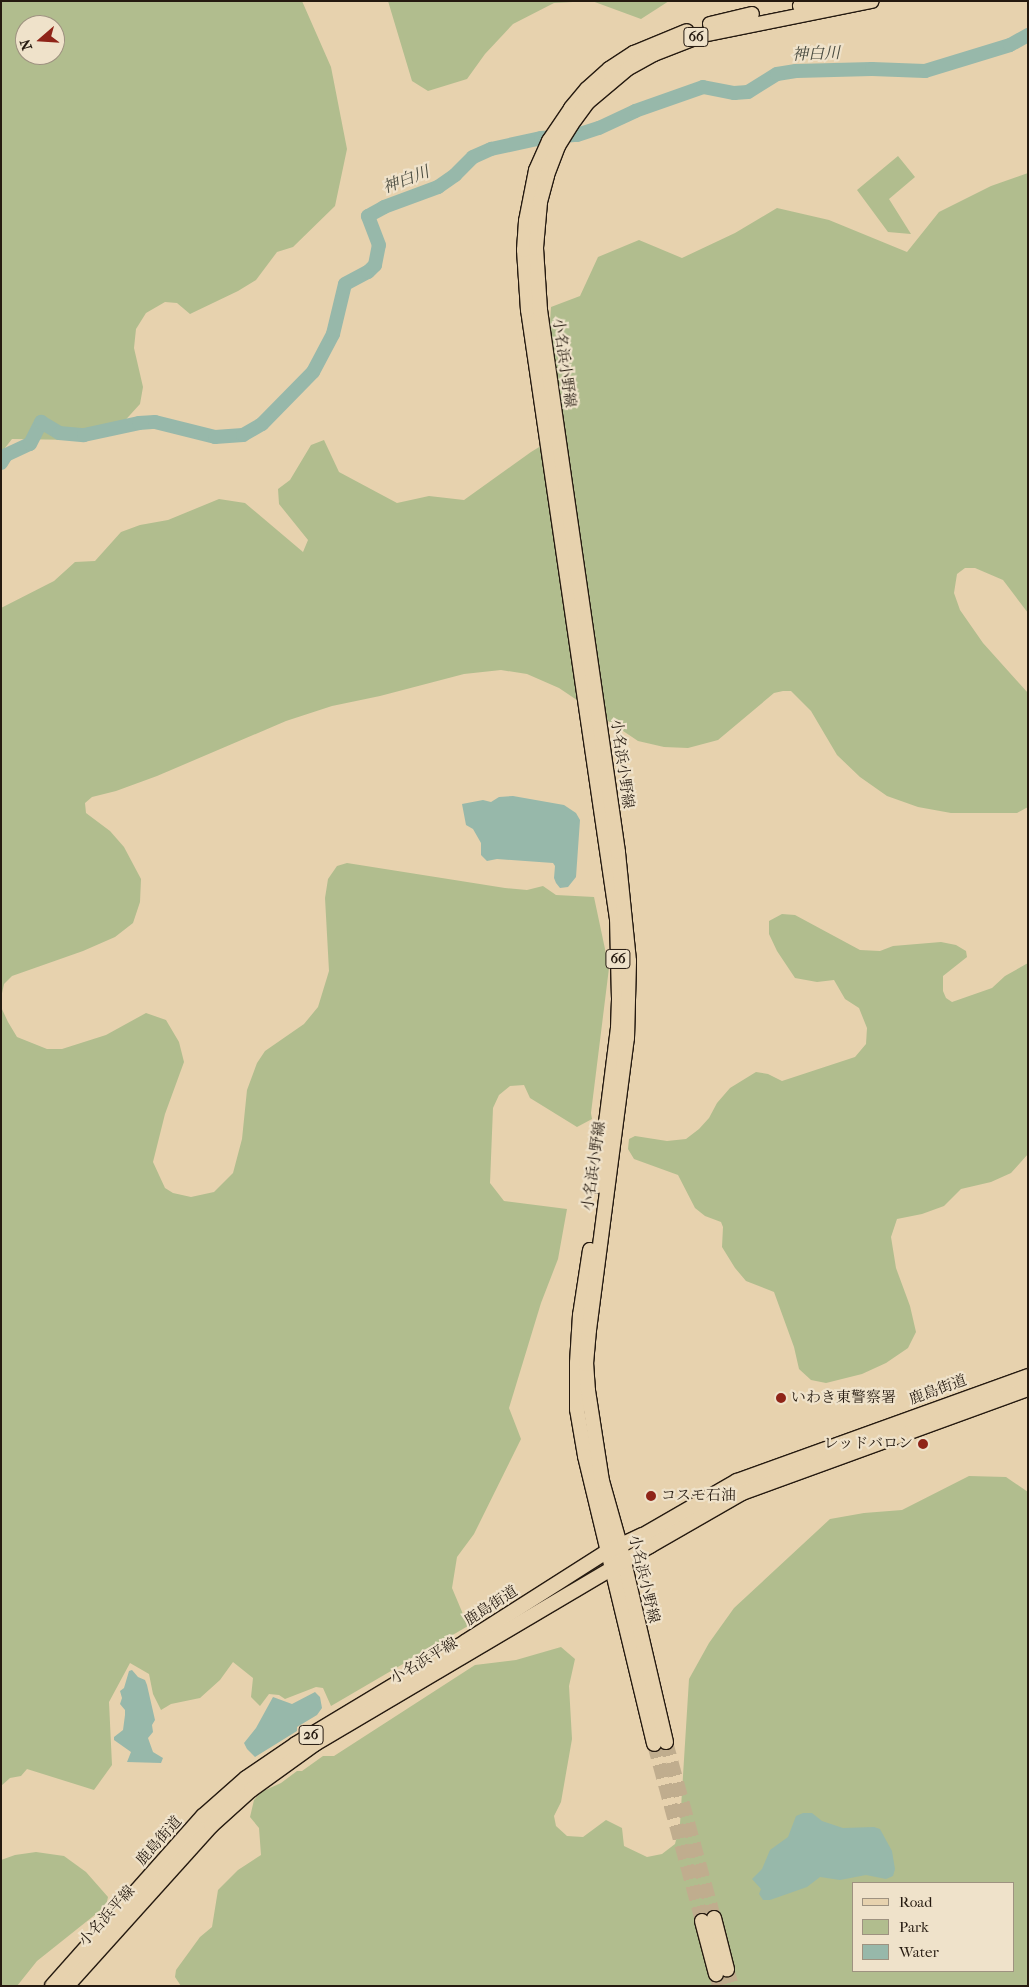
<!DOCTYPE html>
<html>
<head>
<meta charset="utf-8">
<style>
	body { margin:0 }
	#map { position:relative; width:1029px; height:1987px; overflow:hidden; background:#e7d2ae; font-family:"IM FELL French Canon","Noto Serif JP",serif }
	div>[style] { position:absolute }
	.green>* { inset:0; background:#b1bd8e }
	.water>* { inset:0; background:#97b8aa }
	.river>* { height:14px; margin:-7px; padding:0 7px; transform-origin:7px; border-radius:7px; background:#97b8aa }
	.primary-tunnel>* { height:14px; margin-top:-7px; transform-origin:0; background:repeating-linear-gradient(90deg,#c0ad8e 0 14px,transparent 0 21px) }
	.roads { filter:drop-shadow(1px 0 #251a10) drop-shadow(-1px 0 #251a10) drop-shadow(0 1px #251a10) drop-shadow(0 -1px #251a10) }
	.primary>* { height:14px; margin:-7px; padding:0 7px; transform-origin:7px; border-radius:7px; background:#e7d2ae }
	.dots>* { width:14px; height:14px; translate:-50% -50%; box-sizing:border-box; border:2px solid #efe2ca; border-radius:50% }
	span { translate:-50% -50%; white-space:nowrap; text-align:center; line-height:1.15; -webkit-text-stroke:4.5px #efe2ca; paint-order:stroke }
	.shield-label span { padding:1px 4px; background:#efe2ca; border:1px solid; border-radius:4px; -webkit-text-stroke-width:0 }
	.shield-label { font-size:14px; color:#251a10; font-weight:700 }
	.street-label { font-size:15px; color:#251a10 }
	.poi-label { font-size:15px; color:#251a10 }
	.left { translate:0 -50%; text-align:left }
	.right { translate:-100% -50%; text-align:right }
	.water-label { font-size:16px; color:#47493e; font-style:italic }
	.frame { position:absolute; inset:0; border:2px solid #251a10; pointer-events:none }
	.legend { position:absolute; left:852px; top:1882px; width:162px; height:90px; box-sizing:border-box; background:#efe2ca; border:1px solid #9e9280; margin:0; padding:6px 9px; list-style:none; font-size:15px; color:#251a10 }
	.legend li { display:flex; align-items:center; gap:10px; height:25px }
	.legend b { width:25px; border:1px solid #9e9280 }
	.north { position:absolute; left:15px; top:15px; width:50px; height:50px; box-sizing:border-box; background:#efe2ca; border:1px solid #9e9280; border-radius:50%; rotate:251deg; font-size:14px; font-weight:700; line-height:20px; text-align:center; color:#251a10 }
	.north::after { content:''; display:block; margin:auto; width:18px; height:22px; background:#8f2418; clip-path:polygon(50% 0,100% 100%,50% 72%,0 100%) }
</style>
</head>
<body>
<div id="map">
	<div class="green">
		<div style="clip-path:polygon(evenodd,1px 1px,302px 1px,331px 67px,347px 149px,335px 206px,293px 247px,277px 252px,256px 280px,238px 291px,190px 314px,177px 303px,165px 302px,146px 313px,136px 329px,134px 348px,143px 387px,140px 404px,120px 426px,76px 440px,12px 439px,1px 453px,1px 1px,25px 25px,55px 25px,55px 55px,25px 55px,25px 25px)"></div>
		<div style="clip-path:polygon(388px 1px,669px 1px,641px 19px,592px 1px,554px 3px,513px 24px,485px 54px,467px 79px,428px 91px,412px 81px)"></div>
		<div style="clip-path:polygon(898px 156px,915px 177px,889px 199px,911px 234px,888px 232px,857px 190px)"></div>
		<div style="clip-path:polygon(1028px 173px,1028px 613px,1003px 580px,975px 568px,965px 568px,957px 574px,954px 593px,960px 610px,983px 643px,1028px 693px,1028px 807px,1017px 813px,951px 813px,918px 807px,887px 796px,860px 777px,837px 755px,811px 711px,791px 691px,783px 691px,774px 693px,718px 740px,688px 748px,664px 747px,638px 741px,559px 688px,527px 674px,501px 670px,464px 674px,380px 696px,332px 706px,286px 721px,157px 776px,116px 791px,92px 797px,85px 803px,86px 813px,110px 831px,124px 847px,141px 879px,140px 902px,133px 923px,115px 937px,83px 951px,12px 976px,4px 984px,1px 998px,1px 608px,54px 581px,75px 562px,95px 561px,121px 532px,140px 525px,168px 520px,219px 499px,245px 503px,303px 552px,308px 540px,279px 504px,278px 489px,290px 480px,311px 445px,324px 440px,339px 472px,397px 503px,429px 496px,464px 500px,531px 452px,564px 432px,550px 323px,551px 307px,580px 296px,598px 257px,639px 240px,682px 258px,735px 233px,777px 208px,829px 220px,907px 252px,939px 212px,991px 186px)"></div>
		<div style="clip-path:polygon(347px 863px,505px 888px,527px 890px,543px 886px,556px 895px,594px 897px,609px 968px,591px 1113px,592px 1119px,577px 1127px,530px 1098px,524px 1085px,510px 1086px,499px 1095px,493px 1108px,490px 1183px,504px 1201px,567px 1209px,558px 1259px,541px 1303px,509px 1408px,521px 1439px,474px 1534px,457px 1557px,452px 1588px,468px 1626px,331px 1706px,323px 1688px,316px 1687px,285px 1699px,279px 1695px,269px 1694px,260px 1706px,251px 1697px,253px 1678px,233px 1662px,220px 1680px,200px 1698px,171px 1704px,161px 1710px,153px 1694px,149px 1674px,130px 1663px,109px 1702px,112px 1765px,94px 1790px,27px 1769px,21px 1776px,10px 1778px,1px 1786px,1px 1007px,8px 1022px,17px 1037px,47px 1049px,62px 1049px,106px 1035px,146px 1013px,166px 1020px,179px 1042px,184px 1062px,165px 1114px,153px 1162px,165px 1188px,173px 1193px,191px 1197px,214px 1192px,233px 1173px,242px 1139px,247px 1090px,257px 1063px,265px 1051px,304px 1024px,318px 1007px,329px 971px,325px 898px,328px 879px,337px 866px)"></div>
		<div style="clip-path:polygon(782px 914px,795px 915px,860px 950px,880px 951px,893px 946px,941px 942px,956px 945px,966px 951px,967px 957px,943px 976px,943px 991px,946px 998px,952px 1002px,992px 988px,1005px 976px,1028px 963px,1028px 1154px,1011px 1173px,991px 1182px,961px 1189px,944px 1206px,922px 1214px,897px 1219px,891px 1237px,896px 1268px,910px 1306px,916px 1332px,908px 1348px,886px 1363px,862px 1374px,826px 1383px,811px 1380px,799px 1369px,794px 1347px,774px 1292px,746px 1281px,735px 1268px,722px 1247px,723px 1227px,721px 1222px,705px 1216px,695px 1208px,678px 1175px,634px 1159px,628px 1149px,629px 1139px,635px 1136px,667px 1141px,686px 1139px,699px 1129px,709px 1118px,717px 1103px,730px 1088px,756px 1072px,768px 1074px,782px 1081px,855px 1057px,866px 1044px,867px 1028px,859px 1008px,845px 999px,834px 980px,817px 982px,795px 978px,777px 951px,769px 934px,769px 921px)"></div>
		<div style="clip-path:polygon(evenodd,969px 1476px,1006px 1477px,1028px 1492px,1028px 1986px,181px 1986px,175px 1977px,176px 1970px,200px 1937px,212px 1927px,218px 1890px,238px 1870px,261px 1855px,259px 1828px,250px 1817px,254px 1800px,261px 1792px,281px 1783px,297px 1771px,302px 1771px,323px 1756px,334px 1756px,475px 1665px,516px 1660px,561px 1647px,575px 1659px,569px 1686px,572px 1739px,561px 1802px,554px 1816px,556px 1826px,567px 1836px,583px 1837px,606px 1820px,622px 1828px,624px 1846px,647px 1857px,662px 1854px,675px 1844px,680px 1824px,689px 1679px,709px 1643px,734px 1608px,830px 1519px,864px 1513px,902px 1510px,969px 1476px,853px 1883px,1013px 1883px,1013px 1971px,853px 1971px,853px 1883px)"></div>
		<div style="clip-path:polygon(36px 1852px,64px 1856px,86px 1872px,108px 1897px,106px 1906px,37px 1961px,17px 1986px,1px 1986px,1px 1860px,15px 1855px)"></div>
	</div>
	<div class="water">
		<div style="clip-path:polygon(513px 796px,564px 805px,576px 813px,580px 820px,576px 877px,568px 887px,560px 888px,556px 883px,554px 878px,555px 866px,553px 863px,497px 859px,487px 861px,481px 855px,481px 843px,473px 829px,466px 825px,462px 804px,483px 800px,491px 802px,499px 797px)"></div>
		<div style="clip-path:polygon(132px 1670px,138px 1677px,145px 1680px,147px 1685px,155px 1720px,152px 1725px,153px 1732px,148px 1738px,153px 1752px,163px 1758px,161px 1763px,127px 1762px,131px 1752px,114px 1740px,114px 1737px,123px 1730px,125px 1715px,125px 1710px,120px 1704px,122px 1698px,120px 1691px,124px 1688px,129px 1671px)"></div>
		<div style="clip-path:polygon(315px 1692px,320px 1697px,322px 1708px,317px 1715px,297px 1727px,297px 1731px,255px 1757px,247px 1749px,244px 1743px,256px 1728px,273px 1697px,292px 1704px)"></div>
		<div style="clip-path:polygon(803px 1813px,812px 1813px,822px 1821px,843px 1828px,874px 1827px,880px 1829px,892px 1851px,895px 1869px,893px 1876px,886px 1879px,866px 1875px,840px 1880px,820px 1877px,807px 1887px,770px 1900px,763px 1900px,759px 1894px,761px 1889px,752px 1879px,762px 1869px,770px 1850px,788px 1837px,796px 1816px)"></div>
	</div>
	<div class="river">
		<div style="left:1px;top:463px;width:9px;rotate:-58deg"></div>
		<div style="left:6px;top:455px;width:26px;rotate:-25deg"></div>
		<div style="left:30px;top:444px;width:25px;rotate:-63deg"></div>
		<div style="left:41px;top:422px;width:21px;rotate:31deg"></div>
		<div style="left:59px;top:433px;width:25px;rotate:5deg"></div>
		<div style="left:84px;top:435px;width:56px;rotate:-12.3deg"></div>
		<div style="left:139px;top:423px;width:16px;rotate:-4deg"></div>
		<div style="left:155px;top:422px;width:62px;rotate:14deg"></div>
		<div style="left:215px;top:437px;width:28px;rotate:-4deg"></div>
		<div style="left:243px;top:435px;width:22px;rotate:-30deg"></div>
		<div style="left:262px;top:424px;width:73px;rotate:-45.6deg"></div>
		<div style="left:313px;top:372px;width:43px;rotate:-62.2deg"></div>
		<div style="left:333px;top:334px;width:51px;rotate:-76.5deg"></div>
		<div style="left:345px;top:284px;width:26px;rotate:-28deg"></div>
		<div style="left:368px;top:272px;width:10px;rotate:-45deg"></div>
		<div style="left:375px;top:265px;width:20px;rotate:-79deg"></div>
		<div style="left:379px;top:245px;width:31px;rotate:-111deg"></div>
		<div style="left:368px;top:216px;width:18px;rotate:-29deg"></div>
		<div style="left:384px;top:207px;width:58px;rotate:-20.3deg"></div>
		<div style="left:438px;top:187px;width:21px;rotate:-35deg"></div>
		<div style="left:455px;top:175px;width:25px;rotate:-45deg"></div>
		<div style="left:473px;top:157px;width:20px;rotate:-24deg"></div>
		<div style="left:491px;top:149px;width:51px;rotate:-12.4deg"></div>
		<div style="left:541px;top:138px;width:36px;rotate:-5deg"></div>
		<div style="left:577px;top:135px;width:23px;rotate:-18deg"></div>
		<div style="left:599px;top:128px;width:40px;rotate:-25deg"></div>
		<div style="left:635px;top:111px;width:72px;rotate:-19.4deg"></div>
		<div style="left:703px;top:87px;width:32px;rotate:11deg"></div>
		<div style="left:734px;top:93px;width:14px;rotate:-4deg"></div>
		<div style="left:748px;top:92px;width:34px;rotate:-32deg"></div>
		<div style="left:777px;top:74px;width:19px;rotate:-9deg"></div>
		<div style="left:796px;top:71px;width:76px;rotate:-1.5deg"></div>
		<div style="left:872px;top:69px;width:53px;rotate:2.2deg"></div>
		<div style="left:925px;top:71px;width:89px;rotate:-17deg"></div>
		<div style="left:1010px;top:45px;width:21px;rotate:-29deg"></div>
	</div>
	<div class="primary-tunnel">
		<div style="left:666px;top:1742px;width:182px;rotate:74.7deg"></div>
		<div style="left:654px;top:1744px;width:183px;rotate:74.8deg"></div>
		<div style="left:727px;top:1969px;width:18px;rotate:74deg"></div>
		<div style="left:716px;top:1974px;width:12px;rotate:76deg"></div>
	</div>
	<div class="roads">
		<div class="primary">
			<div style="left:800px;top:6px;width:26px;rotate:-11deg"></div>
			<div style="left:710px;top:24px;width:43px;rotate:-13.4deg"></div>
			<div style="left:598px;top:1186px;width:159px;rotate:-82.8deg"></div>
			<div style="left:618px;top:1028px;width:29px;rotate:-88deg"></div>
			<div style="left:619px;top:999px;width:80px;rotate:-91.4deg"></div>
			<div style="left:617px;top:919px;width:615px;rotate:-98.31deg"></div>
			<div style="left:528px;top:310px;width:60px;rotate:-93.8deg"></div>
			<div style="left:524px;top:250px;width:29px;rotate:-86deg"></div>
			<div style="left:526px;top:221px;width:52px;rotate:-78.9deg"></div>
			<div style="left:536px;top:170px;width:32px;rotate:-66deg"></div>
			<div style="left:549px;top:141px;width:40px;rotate:-56deg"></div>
			<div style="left:571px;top:108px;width:25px;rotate:-50deg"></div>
			<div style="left:587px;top:89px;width:30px;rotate:-42deg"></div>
			<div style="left:609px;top:69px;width:30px;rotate:-33deg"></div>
			<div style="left:634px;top:53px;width:57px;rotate:-22.5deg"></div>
			<div style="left:590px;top:1250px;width:66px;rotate:98.7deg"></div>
			<div style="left:580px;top:1315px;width:48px;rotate:93.6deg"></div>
			<div style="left:577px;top:1363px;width:46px;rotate:90deg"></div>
			<div style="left:577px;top:1409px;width:48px;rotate:80.3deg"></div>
			<div style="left:585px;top:1456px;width:296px;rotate:76.5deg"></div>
			<div style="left:666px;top:1742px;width:202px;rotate:-103.1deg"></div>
			<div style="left:620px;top:1545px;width:66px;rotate:-105.7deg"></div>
			<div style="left:602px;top:1481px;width:91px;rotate:-98.8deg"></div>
			<div style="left:588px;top:1391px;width:27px;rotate:-94deg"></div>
			<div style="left:586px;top:1364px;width:34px;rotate:-85deg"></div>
			<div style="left:589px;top:1330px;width:294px;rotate:-82.6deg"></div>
			<div style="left:627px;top:1038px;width:77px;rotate:-88.5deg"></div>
			<div style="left:629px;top:961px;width:110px;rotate:-95.8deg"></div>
			<div style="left:618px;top:852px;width:548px;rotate:-98.19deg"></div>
			<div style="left:540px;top:310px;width:62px;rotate:-93.7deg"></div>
			<div style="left:536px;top:248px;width:46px;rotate:-85deg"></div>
			<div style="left:540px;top:202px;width:28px;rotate:-75deg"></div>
			<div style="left:547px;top:175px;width:31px;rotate:-69deg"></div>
			<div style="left:558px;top:146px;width:25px;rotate:-58deg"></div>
			<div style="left:571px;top:125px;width:29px;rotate:-54deg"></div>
			<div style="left:588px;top:102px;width:51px;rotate:-40.2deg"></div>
			<div style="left:627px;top:69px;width:31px;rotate:-29deg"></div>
			<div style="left:654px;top:54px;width:53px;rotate:-21.2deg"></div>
			<div style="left:703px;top:35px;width:172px;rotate:-11.4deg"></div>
			<div style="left:714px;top:1918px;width:53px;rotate:75.7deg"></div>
			<div style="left:702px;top:1921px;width:55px;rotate:75.2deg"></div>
			<div style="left:52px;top:1986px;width:227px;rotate:-48.4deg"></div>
			<div style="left:203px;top:1816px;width:57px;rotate:-41.5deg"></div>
			<div style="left:246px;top:1778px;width:60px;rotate:-34.2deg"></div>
			<div style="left:296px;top:1744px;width:197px;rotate:-31.1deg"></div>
			<div style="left:465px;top:1642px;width:169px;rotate:-32.5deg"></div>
			<div style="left:608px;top:1551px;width:38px;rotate:-25deg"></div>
			<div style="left:643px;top:1535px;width:108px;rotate:-29.9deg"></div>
			<div style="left:737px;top:1481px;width:309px;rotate:-19.8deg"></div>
			<div style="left:67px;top:1986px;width:215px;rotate:-48deg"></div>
			<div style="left:211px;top:1826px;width:54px;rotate:-42deg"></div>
			<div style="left:251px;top:1790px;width:79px;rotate:-35.7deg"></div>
			<div style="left:315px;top:1744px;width:389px;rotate:-30.6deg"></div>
			<div style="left:650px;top:1546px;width:106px;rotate:-29.9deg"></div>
			<div style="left:742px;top:1493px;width:304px;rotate:-20deg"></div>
		</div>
	</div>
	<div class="dots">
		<div style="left:781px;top:1398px;background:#8f2418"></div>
		<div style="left:923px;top:1444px;background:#8f2418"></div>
		<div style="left:651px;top:1496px;background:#8f2418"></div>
	</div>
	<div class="shield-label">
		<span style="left:696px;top:37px">66</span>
		<span style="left:618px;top:959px">66</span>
		<span style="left:311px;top:1735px">26</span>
	</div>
	<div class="street-label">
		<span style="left:564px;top:363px;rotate:82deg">小名浜小野線</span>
		<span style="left:622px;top:764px;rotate:82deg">小名浜小野線</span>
		<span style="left:594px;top:1166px;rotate:-82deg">小名浜小野線</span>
		<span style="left:938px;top:1390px;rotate:-20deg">鹿島街道</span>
		<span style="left:644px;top:1579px;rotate:77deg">小名浜小野線</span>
		<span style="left:491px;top:1606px;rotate:-33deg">鹿島街道</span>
		<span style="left:424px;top:1661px;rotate:-31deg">小名浜平線</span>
		<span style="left:159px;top:1841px;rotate:-48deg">鹿島街道</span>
		<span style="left:107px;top:1916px;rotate:-48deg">小名浜平線</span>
	</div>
	<div class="poi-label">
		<span class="left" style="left:791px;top:1398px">いわき東警察署</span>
		<span class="right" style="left:913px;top:1444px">レッドバロン</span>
		<span class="left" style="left:661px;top:1496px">コスモ石油</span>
	</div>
	<div class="water-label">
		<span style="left:816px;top:54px;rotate:-2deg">神白川</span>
		<span style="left:406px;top:180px;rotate:-21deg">神白川</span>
	</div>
	<div class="frame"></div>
	<ul class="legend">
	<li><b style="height:6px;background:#e7d2ae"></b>Road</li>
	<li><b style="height:14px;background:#b1bd8e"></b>Park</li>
	<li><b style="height:14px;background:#97b8aa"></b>Water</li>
	</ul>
	<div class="north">N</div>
</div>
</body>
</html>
